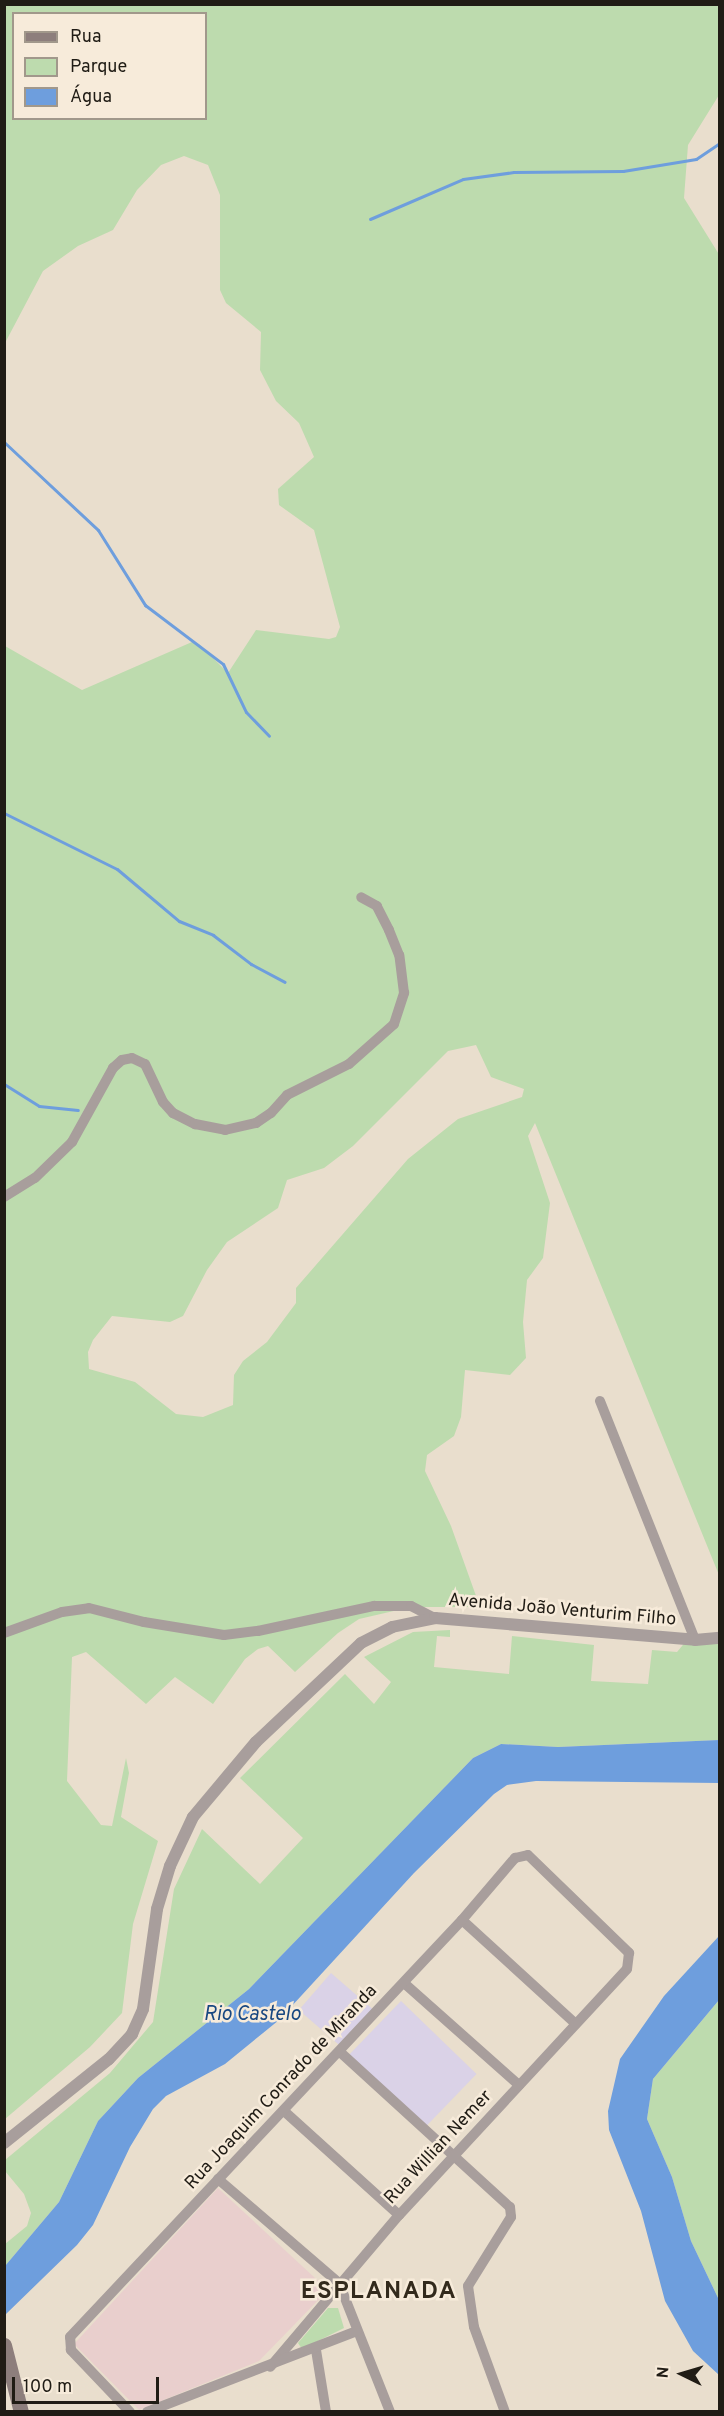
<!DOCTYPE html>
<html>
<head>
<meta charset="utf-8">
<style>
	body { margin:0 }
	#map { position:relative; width:724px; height:2416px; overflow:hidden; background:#e9decd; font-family:Overpass,sans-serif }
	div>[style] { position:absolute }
	.industrial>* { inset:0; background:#e9cfcd }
	.education>* { inset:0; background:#dad2e7; transform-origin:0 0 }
	.green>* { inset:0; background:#bddbae }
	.water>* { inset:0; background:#6e9edd }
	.stream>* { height:3px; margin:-1.5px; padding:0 1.5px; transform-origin:1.5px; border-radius:1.5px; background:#6e9edd }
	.minor>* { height:10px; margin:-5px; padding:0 5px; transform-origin:5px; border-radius:5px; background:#a89e9c }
	.tertiary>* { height:12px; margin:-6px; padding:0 6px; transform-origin:6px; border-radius:6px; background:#a89e9c }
	.secondary>* { height:15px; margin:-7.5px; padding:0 7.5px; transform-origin:7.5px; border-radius:7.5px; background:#8d7e7c }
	span { translate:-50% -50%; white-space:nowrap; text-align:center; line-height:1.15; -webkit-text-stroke:5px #f7ebda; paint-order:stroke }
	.street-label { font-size:18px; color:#201c15 }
	.water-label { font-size:20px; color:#184781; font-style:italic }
	.district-label { font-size:24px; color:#332a1c; font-weight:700; letter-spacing:1.5px }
	.frame { position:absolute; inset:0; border:6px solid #201c15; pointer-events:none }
	.legend { position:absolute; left:12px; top:12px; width:195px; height:108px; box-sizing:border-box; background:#f7ebda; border:2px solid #a1988b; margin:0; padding:8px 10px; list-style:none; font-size:18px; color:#201c15 }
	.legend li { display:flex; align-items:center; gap:12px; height:30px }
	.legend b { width:30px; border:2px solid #a1988b }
	.north { position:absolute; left:652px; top:2344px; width:60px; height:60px; -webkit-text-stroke:4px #f7ebda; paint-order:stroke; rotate:275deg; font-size:16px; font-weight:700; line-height:24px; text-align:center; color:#201c15 }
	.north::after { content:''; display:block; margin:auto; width:21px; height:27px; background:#201c15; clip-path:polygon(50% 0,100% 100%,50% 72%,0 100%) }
	.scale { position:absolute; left:12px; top:2377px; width:147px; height:27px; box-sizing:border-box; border:3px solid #201c15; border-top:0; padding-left:8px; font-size:18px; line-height:21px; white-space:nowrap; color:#201c15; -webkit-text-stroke:4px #f7ebda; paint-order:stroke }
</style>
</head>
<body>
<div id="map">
	<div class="industrial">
		<div style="clip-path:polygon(218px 2188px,328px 2290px,259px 2361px,139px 2410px,74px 2344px)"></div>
	</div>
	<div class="education">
		<div style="left:331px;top:1973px;width:55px;height:49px;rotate:41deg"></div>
		<div style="left:401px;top:2001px;width:105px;height:74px;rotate:44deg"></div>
	</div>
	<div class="green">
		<div style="clip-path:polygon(evenodd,5px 5px,719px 5px,719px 95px,688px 145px,684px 198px,720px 256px,719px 1575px,535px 1123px,528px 1136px,550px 1203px,543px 1258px,527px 1280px,523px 1322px,526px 1358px,510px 1375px,465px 1370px,461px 1417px,454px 1436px,427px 1455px,425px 1471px,451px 1526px,480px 1607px,411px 1607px,359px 1619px,338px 1633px,295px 1672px,268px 1646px,258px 1649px,245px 1659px,213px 1704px,175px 1677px,146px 1704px,86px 1652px,72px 1657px,67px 1781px,101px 1825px,112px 1826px,126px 1758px,129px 1773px,121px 1817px,158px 1841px,133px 1924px,122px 2013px,90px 2047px,5px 2119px,5px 646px,82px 690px,192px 642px,199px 644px,228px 673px,256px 630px,329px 639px,336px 637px,340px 627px,314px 530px,279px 505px,278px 489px,314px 457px,299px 423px,276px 401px,260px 370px,261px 332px,226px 303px,220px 290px,220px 195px,208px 165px,184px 156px,161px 165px,137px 190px,113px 230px,78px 246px,43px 271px,5px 343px,5px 5px,14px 14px,206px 14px,206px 118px,14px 118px,14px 14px,5px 5px,476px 1045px,491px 1077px,524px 1089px,522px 1097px,458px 1119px,408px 1159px,296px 1288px,296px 1303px,267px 1342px,243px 1361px,234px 1375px,233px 1405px,203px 1417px,176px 1414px,135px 1382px,89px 1369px,88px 1352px,93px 1340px,112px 1316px,170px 1322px,183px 1316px,207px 1270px,227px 1242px,278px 1208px,287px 1180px,324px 1168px,353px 1146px,448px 1051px,476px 1045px)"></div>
		<div style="clip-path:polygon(450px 1630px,450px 1637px,437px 1636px,434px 1667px,509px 1674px,512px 1636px,594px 1645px,591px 1681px,648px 1684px,652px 1650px,677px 1652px,687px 1640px,719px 1638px,719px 1740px,558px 1747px,501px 1744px,473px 1758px,249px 1989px,138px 2078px,98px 2121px,59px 2202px,5px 2266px,5px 2244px,27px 2226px,31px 2213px,24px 2194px,5px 2171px,5px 2160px,110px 2073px,153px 2022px,174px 1889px,202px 1829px,260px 1884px,303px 1838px,240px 1778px,345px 1674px,374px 1704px,391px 1682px,364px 1657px,413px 1632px)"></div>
		<div style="clip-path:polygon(719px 2000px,719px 2300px,691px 2241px,672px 2177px,647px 2119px,653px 2079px)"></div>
		<div style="clip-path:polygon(328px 2308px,338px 2308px,344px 2328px,302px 2349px,298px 2343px)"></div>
	</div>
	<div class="water">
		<div style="clip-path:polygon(719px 1740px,719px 1783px,536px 1781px,507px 1785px,494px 1794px,414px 1873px,279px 2020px,225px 2064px,166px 2096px,153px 2109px,130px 2147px,93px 2225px,77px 2245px,5px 2315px,5px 2266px,59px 2202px,98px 2121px,138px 2078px,249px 1989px,473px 1758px,501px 1744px,558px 1747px)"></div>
		<div style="clip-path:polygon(719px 1936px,719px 2000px,653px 2079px,647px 2119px,672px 2177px,691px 2241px,719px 2300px,719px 2375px,693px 2351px,665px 2301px,641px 2211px,609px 2130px,608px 2111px,620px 2059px,664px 1996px)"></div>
	</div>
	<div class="stream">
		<div style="left:370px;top:219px;width:101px;rotate:-23.3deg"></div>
		<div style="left:463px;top:179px;width:51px;rotate:-7.8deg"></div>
		<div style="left:514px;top:172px;width:109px;rotate:-0.5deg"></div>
		<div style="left:623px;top:171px;width:74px;rotate:-9.3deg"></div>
		<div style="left:696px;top:159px;width:29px;rotate:-34deg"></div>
		<div style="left:4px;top:442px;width:129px;rotate:43.1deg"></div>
		<div style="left:98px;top:530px;width:89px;rotate:57.9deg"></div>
		<div style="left:145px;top:605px;width:98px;rotate:37.1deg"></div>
		<div style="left:223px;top:664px;width:53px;rotate:64.4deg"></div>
		<div style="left:246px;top:712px;width:33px;rotate:46deg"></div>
		<div style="left:4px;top:813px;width:126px;rotate:26.4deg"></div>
		<div style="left:117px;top:869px;width:81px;rotate:40deg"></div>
		<div style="left:179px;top:921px;width:37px;rotate:22deg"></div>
		<div style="left:213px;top:935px;width:48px;rotate:37.3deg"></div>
		<div style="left:251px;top:964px;width:38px;rotate:28deg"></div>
		<div style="left:4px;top:1084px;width:41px;rotate:32.2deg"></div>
		<div style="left:39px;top:1106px;width:39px;rotate:6deg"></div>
	</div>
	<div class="minor">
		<div style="left:4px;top:1197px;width:36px;rotate:-32deg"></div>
		<div style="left:35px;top:1178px;width:52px;rotate:-44.2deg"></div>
		<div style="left:72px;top:1142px;width:85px;rotate:-61deg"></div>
		<div style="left:113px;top:1068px;width:12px;rotate:-42deg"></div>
		<div style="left:122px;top:1060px;width:10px;rotate:-11deg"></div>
		<div style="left:132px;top:1058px;width:14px;rotate:25deg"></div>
		<div style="left:145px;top:1064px;width:42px;rotate:64.7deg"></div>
		<div style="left:163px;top:1102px;width:15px;rotate:48deg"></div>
		<div style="left:173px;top:1113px;width:25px;rotate:27deg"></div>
		<div style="left:195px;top:1124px;width:31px;rotate:11deg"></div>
		<div style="left:225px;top:1130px;width:32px;rotate:-13deg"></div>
		<div style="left:256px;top:1123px;width:18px;rotate:-34deg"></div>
		<div style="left:271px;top:1113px;width:24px;rotate:-48deg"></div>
		<div style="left:287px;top:1095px;width:69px;rotate:-26.6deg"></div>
		<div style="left:349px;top:1064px;width:60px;rotate:-41.6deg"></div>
		<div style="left:394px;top:1024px;width:33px;rotate:-72deg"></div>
		<div style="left:404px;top:993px;width:38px;rotate:-97deg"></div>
		<div style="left:399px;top:955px;width:27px;rotate:-112deg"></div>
		<div style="left:389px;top:930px;width:27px;rotate:-117deg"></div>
		<div style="left:377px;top:906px;width:18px;rotate:-151deg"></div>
		<div style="left:600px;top:1401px;width:257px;rotate:68.3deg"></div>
		<div style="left:4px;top:1633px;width:62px;rotate:-19.9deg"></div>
		<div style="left:62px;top:1612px;width:27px;rotate:-8deg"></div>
		<div style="left:89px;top:1608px;width:57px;rotate:14.3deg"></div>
		<div style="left:144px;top:1622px;width:81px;rotate:9.2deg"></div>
		<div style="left:224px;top:1635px;width:34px;rotate:-7deg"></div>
		<div style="left:258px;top:1631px;width:119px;rotate:-12.2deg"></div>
		<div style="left:374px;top:1606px;width:37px"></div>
		<div style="left:411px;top:1606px;width:27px;rotate:27deg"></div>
		<div style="left:462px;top:1920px;width:154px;rotate:42.4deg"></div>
		<div style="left:404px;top:1983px;width:154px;rotate:41.6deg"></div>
		<div style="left:340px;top:2052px;width:230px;rotate:42.4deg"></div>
		<div style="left:510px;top:2207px;width:10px;rotate:84deg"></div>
		<div style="left:511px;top:2217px;width:81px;rotate:121.9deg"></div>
		<div style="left:468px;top:2286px;width:41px;rotate:81.7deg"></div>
		<div style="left:474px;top:2327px;width:90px;rotate:70deg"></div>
		<div style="left:284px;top:2111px;width:155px;rotate:42.1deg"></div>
		<div style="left:218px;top:2179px;width:160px;rotate:40.7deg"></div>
		<div style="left:339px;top:2283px;width:139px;rotate:68.4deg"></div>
		<div style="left:316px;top:2350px;width:63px;rotate:80.8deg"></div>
		<div style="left:130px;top:2412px;width:86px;rotate:-133.6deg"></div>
		<div style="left:71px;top:2350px;width:13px;rotate:-94deg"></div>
		<div style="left:70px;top:2337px;width:572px;rotate:-46.77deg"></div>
		<div style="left:462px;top:1920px;width:82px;rotate:-49.5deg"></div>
		<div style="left:515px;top:1858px;width:13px;rotate:-13deg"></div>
		<div style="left:528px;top:1855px;width:141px;rotate:44.1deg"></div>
		<div style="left:629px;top:1953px;width:16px;rotate:97deg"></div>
		<div style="left:627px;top:1969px;width:335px;rotate:132.8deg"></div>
		<div style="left:399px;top:2215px;width:199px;rotate:130.3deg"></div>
		<div style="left:147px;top:2412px;width:225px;rotate:-21.1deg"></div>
	</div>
	<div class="tertiary">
		<div style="left:4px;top:2143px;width:134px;rotate:-38.7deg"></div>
		<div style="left:109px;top:2059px;width:34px;rotate:-47deg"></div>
		<div style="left:132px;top:2034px;width:27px;rotate:-66deg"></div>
		<div style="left:143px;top:2009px;width:101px;rotate:-82deg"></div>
		<div style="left:157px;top:1909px;width:45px;rotate:-73.2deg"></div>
		<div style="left:170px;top:1866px;width:54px;rotate:-64.9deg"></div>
		<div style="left:193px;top:1817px;width:98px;rotate:-50deg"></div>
		<div style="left:256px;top:1742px;width:144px;rotate:-43.3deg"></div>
		<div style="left:361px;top:1643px;width:35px;rotate:-27deg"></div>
		<div style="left:392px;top:1627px;width:44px;rotate:-11.8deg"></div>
		<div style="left:435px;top:1618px;width:261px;rotate:4.8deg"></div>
		<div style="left:695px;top:1640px;width:25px;rotate:-5deg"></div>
	</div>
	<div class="secondary">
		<div style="left:4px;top:2345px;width:69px;rotate:75.8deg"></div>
	</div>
	<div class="street-label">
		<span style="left:562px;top:1611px;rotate:5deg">Avenida João Venturim Filho</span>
		<span style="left:282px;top:2088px;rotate:-47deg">Rua Joaquim Conrado de Miranda</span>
		<span style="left:439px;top:2148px;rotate:-47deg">Rua Willian Nemer</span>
	</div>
	<div class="water-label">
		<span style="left:252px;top:2015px">Rio Castelo</span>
	</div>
	<div class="district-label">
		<span style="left:379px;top:2293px">ESPLANADA</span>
	</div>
	<div class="frame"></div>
	<ul class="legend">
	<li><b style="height:8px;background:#8d7e7c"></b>Rua</li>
	<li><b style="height:16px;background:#bddbae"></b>Parque</li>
	<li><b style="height:16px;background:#6e9edd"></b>Água</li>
	</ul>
	<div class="north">N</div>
	<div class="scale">100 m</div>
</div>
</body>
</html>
